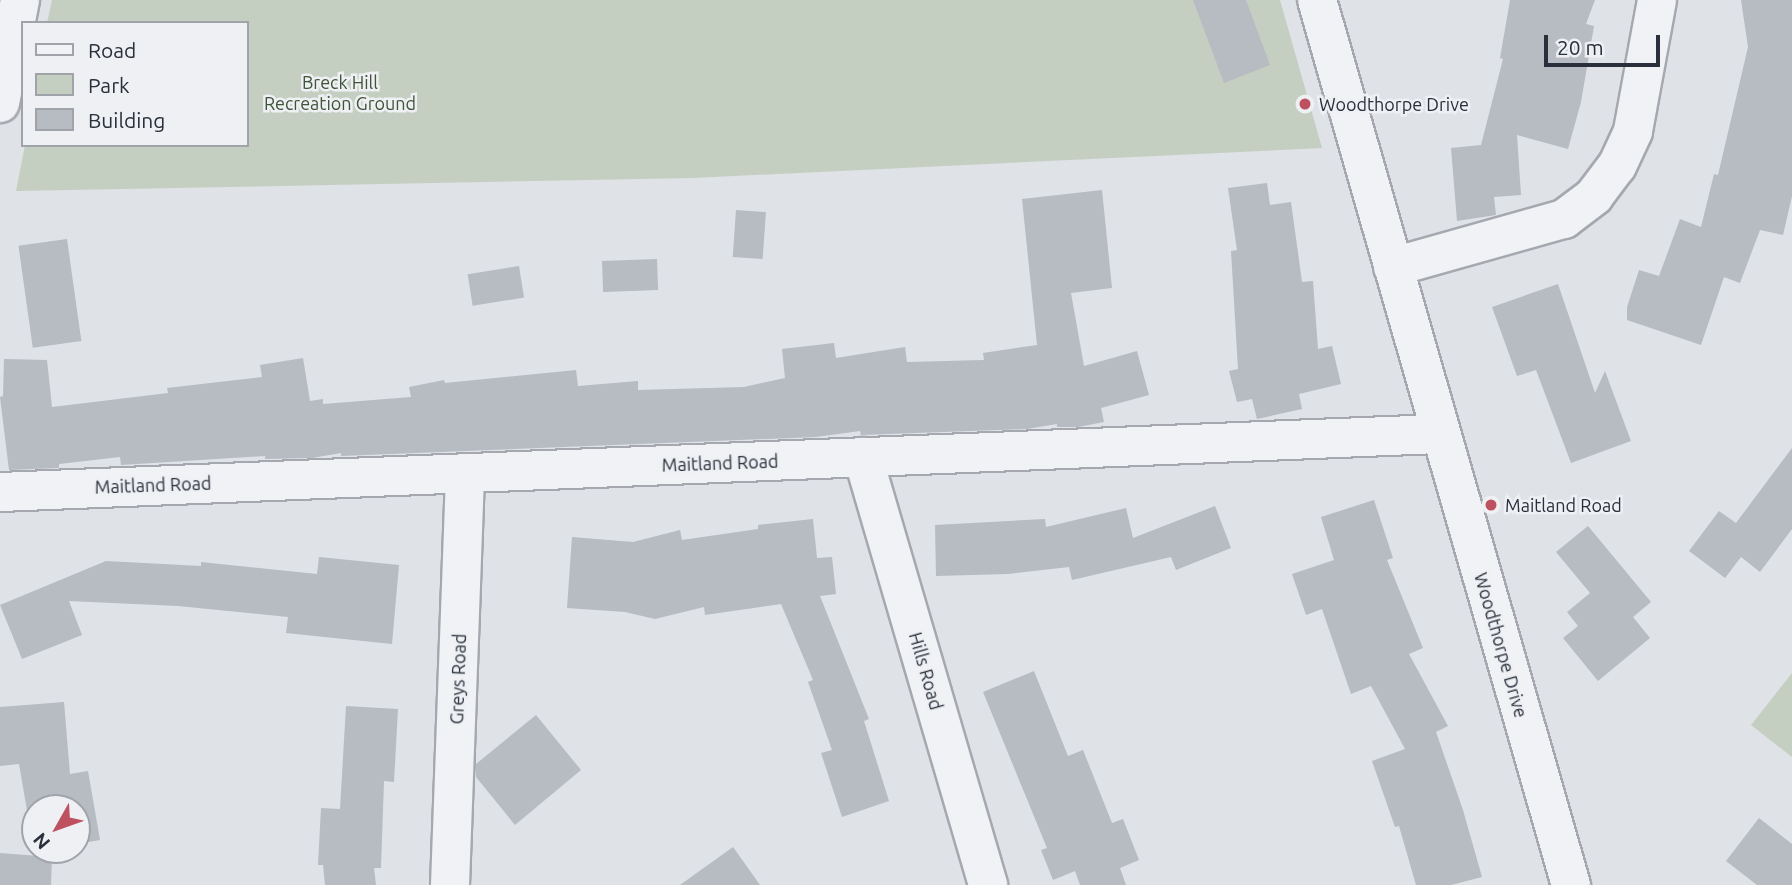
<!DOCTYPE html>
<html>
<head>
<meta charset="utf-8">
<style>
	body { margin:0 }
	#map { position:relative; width:1792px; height:885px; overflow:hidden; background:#dfe2e6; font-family:Ubuntu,sans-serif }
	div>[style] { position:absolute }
	.green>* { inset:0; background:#c4cfc1 }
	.building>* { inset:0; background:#b7bbc2; transform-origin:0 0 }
	.roads { filter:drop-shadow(2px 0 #a5a9af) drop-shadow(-2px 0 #a5a9af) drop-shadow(0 2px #a5a9af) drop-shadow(0 -2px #a5a9af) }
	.minor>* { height:38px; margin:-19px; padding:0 19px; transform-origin:19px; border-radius:19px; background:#f1f2f5 }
	.tertiary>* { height:38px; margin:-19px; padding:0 19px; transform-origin:19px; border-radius:19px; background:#f1f2f5 }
	.dots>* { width:19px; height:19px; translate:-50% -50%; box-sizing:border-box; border:4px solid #eef0f4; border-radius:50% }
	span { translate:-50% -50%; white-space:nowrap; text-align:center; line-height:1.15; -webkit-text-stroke:5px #eef0f4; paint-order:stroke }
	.park-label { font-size:18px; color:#3e5538 }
	.poi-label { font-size:18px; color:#2a303b }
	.left { translate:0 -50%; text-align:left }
	.street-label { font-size:18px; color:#2a303b }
	.legend { position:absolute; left:21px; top:21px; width:228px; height:126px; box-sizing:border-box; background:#eef0f4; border:2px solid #a0a3aa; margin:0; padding:9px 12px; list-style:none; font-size:21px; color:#2a303b }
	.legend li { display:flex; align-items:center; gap:14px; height:35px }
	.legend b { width:35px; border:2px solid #a0a3aa }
	.north { position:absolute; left:21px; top:794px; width:70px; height:70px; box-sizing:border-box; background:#eef0f4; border:2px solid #a0a3aa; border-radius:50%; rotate:230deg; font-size:19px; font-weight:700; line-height:28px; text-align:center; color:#2a303b }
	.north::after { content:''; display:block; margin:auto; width:24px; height:32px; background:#be5160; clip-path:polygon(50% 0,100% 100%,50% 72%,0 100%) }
	.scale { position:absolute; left:1544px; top:35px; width:116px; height:32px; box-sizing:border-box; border:4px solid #2a303b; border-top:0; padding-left:9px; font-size:21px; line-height:24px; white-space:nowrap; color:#2a303b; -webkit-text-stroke:5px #eef0f4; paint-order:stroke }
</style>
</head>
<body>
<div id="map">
	<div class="green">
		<div style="clip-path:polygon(52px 0,1280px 0,1322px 148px,693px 178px,16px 191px,25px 145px,247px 145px,247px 23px,47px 23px)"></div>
		<div style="clip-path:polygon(1792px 673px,1792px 757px,1751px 725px)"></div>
	</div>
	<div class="building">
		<div style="clip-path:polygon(1193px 0,1246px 0,1270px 65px,1224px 83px)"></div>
		<div style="clip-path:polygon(1510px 0,1595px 0,1586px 24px,1594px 26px,1581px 102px,1568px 149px,1517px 135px,1521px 195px,1494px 197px,1496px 215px,1457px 221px,1451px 148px,1481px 145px,1503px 59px,1500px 58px)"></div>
		<div style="clip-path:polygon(1741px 0,1792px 0,1792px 196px,1783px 235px,1760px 230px,1740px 283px,1724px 277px,1701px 345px,1627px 320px,1627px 307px,1639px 270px,1659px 276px,1680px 219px,1701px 227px,1714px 174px,1718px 175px,1748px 47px)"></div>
		<div style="clip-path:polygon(1267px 183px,1270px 205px,1291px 202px,1302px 282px,1313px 281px,1318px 349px,1332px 346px,1341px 384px,1299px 394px,1302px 409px,1257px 419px,1252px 399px,1237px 402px,1229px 371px,1238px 369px,1231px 251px,1237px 250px,1228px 188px)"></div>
		<div style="clip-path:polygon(1102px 190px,1112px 288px,1071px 293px,1084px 366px,1137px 351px,1149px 395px,1101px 408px,1104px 422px,1078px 427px,1057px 427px,1057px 424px,1027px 429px,861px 435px,860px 431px,816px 437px,341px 456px,341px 453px,312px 458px,265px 459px,265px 456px,121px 465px,120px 457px,59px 464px,59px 468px,9px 470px,0 397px,3px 396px,4px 359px,47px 360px,52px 407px,168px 393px,167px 388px,262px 377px,260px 365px,303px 358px,310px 401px,323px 399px,323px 404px,411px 397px,409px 387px,444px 380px,445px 383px,576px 370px,578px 386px,638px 381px,638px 390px,744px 387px,785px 378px,782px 349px,834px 343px,836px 358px,905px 347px,907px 362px,984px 360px,983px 353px,1037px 345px,1022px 199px)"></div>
		<div style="left:736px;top:210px;width:30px;height:47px;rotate:4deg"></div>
		<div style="left:67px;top:239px;width:103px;height:49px;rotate:82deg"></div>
		<div style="left:657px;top:259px;width:31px;height:55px;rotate:88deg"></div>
		<div style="left:519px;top:266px;width:32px;height:52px;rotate:81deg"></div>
		<div style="clip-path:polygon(1558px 284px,1595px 393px,1605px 371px,1631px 441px,1571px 463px,1536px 370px,1517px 376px,1492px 307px)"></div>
		<div style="clip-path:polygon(1792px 448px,1792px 529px,1760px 572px,1741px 557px,1725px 578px,1689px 551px,1719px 511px,1736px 523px)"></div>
		<div style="clip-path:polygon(1374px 500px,1393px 558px,1387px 560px,1423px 648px,1409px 654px,1448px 726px,1436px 732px,1463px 810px,1482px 877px,1451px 885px,1416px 885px,1399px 826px,1395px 827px,1372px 761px,1405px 749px,1371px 686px,1351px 694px,1322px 609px,1306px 615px,1292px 574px,1334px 560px,1321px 517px)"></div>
		<div style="clip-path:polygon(1215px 506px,1231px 548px,1176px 570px,1171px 557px,1072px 580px,1069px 567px,1008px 574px,936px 576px,935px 525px,1045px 519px,1046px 527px,1126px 508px,1133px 538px)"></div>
		<div style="clip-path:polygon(813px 519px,817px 558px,832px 557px,836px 594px,820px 596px,869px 719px,864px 721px,889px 801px,842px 817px,821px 753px,832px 750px,808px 682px,813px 680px,781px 604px,705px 615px,704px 607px,655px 619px,625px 612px,567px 608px,572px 537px,633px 542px,680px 530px,682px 540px,758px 529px,758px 525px)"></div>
		<div style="clip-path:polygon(1588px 526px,1651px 602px,1633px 617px,1650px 638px,1598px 681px,1563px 638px,1578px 626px,1567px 612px,1590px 593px,1556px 552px)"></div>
		<div style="clip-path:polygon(319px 557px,399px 565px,392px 644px,286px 633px,288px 617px,178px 606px,69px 601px,82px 635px,22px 659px,0 605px,106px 561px,201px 566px,201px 562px,317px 574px)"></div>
		<div style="clip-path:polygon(1034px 671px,1068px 756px,1083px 750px,1112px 823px,1123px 819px,1139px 860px,1120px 868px,1126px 885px,1080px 885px,1075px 871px,1053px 880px,1041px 850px,1047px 848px,983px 692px)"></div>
		<div style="clip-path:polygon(64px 702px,70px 774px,88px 771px,100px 840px,77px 844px,77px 808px,35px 808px,35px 850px,40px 850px,34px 851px,19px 764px,0 766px,0 707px)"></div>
		<div style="clip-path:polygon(346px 706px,398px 709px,394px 782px,384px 781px,381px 868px,374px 868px,376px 885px,325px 885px,323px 865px,318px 865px,321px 808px,340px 809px)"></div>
		<div style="clip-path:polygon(536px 715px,581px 770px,515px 825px,476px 777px,476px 764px)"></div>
		<div style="clip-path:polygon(1759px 818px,1792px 844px,1792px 885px,1757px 885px,1726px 861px)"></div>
		<div style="clip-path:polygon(733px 847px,760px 885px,680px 885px)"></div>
		<div style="clip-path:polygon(0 853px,52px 857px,51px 885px,0 885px)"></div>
	</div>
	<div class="roads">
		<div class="minor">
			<div style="left:1393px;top:267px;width:178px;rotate:-15.7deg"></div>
			<div style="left:1564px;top:219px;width:38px;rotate:-37deg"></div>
			<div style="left:1594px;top:196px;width:38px;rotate:-53deg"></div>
			<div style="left:1617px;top:166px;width:38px;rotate:-65deg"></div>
			<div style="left:1633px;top:131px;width:133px;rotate:-79.6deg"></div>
			<div style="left:863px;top:457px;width:446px;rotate:73.7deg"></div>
			<div style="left:0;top:492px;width:1440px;rotate:-2.31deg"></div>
			<div style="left:450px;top:885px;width:412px;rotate:-87.9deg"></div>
		</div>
		<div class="tertiary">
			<div style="left:1317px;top:0;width:921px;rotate:73.99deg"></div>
			<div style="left:0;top:103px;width:105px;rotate:-79deg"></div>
		</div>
	</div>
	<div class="dots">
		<div style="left:1305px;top:104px;background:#be5160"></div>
		<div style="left:1491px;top:505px;background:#be5160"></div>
	</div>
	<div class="park-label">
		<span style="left:340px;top:93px">Breck Hill<br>Recreation Ground</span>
	</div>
	<div class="poi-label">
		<span class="left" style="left:1319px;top:104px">Woodthorpe Drive</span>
		<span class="left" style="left:1505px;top:505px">Maitland Road</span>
	</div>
	<div class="street-label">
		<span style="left:720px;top:463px;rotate:-2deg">Maitland Road</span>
		<span style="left:153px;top:485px;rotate:-2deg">Maitland Road</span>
		<span style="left:1501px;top:645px;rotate:74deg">Woodthorpe Drive</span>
		<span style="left:926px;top:671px;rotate:74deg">Hills Road</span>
		<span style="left:458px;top:679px;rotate:-88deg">Greys Road</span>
	</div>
	<ul class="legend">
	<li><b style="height:9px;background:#f1f2f5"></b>Road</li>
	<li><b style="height:19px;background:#c4cfc1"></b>Park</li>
	<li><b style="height:19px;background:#b7bbc2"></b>Building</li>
	</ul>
	<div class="north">N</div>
	<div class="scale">20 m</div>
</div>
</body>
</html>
